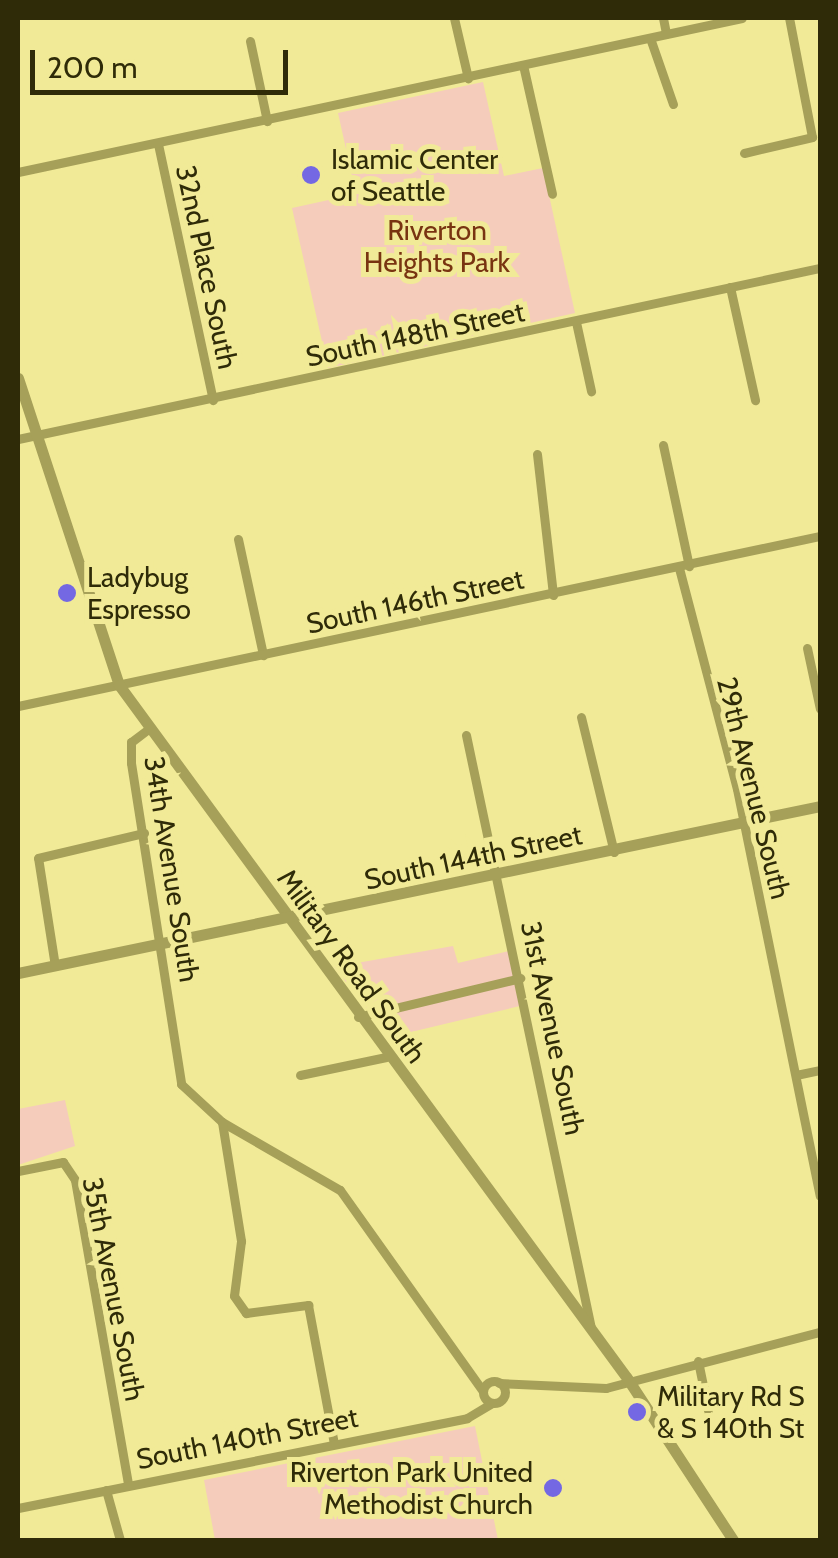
<!DOCTYPE html>
<html>
<head>
<meta charset="utf-8">
<style>
	body { margin:0 }
	#map { position:relative; width:838px; height:1558px; overflow:hidden; background:#f1ea97; font-family:Cabin,sans-serif }
	div>[style] { position:absolute }
	.green>* { inset:0; background:#f5ccbb }
	.minor>* { height:9px; margin:-4.5px; padding:0 4.5px; transform-origin:4.5px; border-radius:4.5px; background:#a6a059 }
	.minor>.ring { margin:-4.5px; padding:0; box-sizing:content-box; background:none; border:9px solid #a6a059; border-radius:50% }
	.tertiary>* { height:11px; margin:-5.5px; padding:0 5.5px; transform-origin:5.5px; border-radius:5.5px; background:#a6a059 }
	.dots>* { width:28px; height:28px; translate:-50% -50%; box-sizing:border-box; border:5px solid #f1ea97; border-radius:50% }
	span { translate:-50% -50%; white-space:nowrap; text-align:center; line-height:1.15; -webkit-text-stroke:10px #f1ea97; paint-order:stroke }
	.poi-label { font-size:28px; color:#2f2b08 }
	.left { translate:0 -50%; text-align:left }
	.right { translate:-100% -50%; text-align:right }
	.park-label { font-size:28px; color:#783411 }
	.street-label { font-size:28px; color:#2f2b08 }
	.frame { position:absolute; inset:0; border:20px solid #2f2b08; pointer-events:none }
	.scale { position:absolute; left:30px; top:50px; width:258px; height:45px; box-sizing:border-box; border:5px solid #2f2b08; border-top:0; padding-left:12px; font-size:30px; line-height:35px; white-space:nowrap; color:#2f2b08; -webkit-text-stroke:8px #f1ea97; paint-order:stroke }
</style>
</head>
<body>
<div id="map">
	<div class="green">
		<div style="clip-path:polygon(483px 82px,504px 176px,543px 168px,575px 313px,328px 368px,292px 208px,356px 194px,338px 113px)"></div>
		<div style="clip-path:polygon(453px 946px,458px 963px,509px 951px,520px 1006px,390px 1037px,334px 967px)"></div>
		<div style="clip-path:polygon(65px 1100px,75px 1146px,18px 1165px,18px 1109px)"></div>
		<div style="clip-path:polygon(475px 1426px,498px 1540px,215px 1540px,204px 1480px)"></div>
	</div>
	<div class="minor">
		<div style="left:454px;top:18px;width:62px;rotate:76.9deg"></div>
		<div style="left:663px;top:18px;width:16px;rotate:79deg"></div>
		<div style="left:650px;top:38px;width:70px;rotate:70.8deg"></div>
		<div style="left:250px;top:41px;width:82px;rotate:78deg"></div>
		<div style="left:523px;top:65px;width:132px;rotate:77.3deg"></div>
		<div style="left:158px;top:144px;width:262px;rotate:77.9deg"></div>
		<div style="left:744px;top:153px;width:70px;rotate:-13.2deg"></div>
		<div style="left:812px;top:137px;width:121px;rotate:-100.9deg"></div>
		<div style="left:18px;top:172px;width:740px;rotate:-12.01deg"></div>
		<div style="left:730px;top:287px;width:116px;rotate:77.5deg"></div>
		<div style="left:576px;top:322px;width:71px;rotate:77.7deg"></div>
		<div style="left:18px;top:439px;width:820px;rotate:-12.04deg"></div>
		<div style="left:663px;top:445px;width:124px;rotate:77.9deg"></div>
		<div style="left:537px;top:454px;width:142px;rotate:83.5deg"></div>
		<div style="left:238px;top:539px;width:119px;rotate:77.8deg"></div>
		<div style="left:679px;top:568px;width:228px;rotate:75.3deg"></div>
		<div style="left:737px;top:789px;width:415px;rotate:78.5deg"></div>
		<div style="left:807px;top:648px;width:62px;rotate:78deg"></div>
		<div style="left:18px;top:706px;width:820px;rotate:-11.97deg"></div>
		<div style="left:581px;top:717px;width:139px;rotate:76.3deg"></div>
		<div style="left:147px;top:730px;width:20px;rotate:143deg"></div>
		<div style="left:131px;top:742px;width:21px;rotate:90deg"></div>
		<div style="left:131px;top:763px;width:325px;rotate:81.1deg"></div>
		<div style="left:181px;top:1084px;width:56px;rotate:42.8deg"></div>
		<div style="left:222px;top:1122px;width:136px;rotate:30deg"></div>
		<div style="left:340px;top:1190px;width:247px;rotate:54.6deg"></div>
		<div style="left:466px;top:735px;width:606px;rotate:78.1deg"></div>
		<div style="left:55px;top:966px;width:109px;rotate:-98.9deg"></div>
		<div style="left:38px;top:858px;width:109px;rotate:-13.3deg"></div>
		<div style="left:358px;top:1017px;width:167px;rotate:-13.5deg"></div>
		<div style="left:300px;top:1075px;width:88px;rotate:-11.8deg"></div>
		<div style="left:796px;top:1075px;width:25px;rotate:-12deg"></div>
		<div style="left:222px;top:1122px;width:121px;rotate:80.9deg"></div>
		<div style="left:241px;top:1241px;width:55px;rotate:97.3deg"></div>
		<div style="left:234px;top:1296px;width:21px;rotate:55deg"></div>
		<div style="left:246px;top:1313px;width:63px;rotate:-7.4deg"></div>
		<div style="left:308px;top:1305px;width:141px;rotate:79.4deg"></div>
		<div style="left:18px;top:1171px;width:46px;rotate:-11.3deg"></div>
		<div style="left:63px;top:1162px;width:22px;rotate:56deg"></div>
		<div style="left:75px;top:1180px;width:310px;rotate:80.1deg"></div>
		<div style="left:698px;top:1361px;width:50px;rotate:78.5deg"></div>
		<div class="ring" style="left:483px;top:1381px;width:13px;height:13px"></div>
		<div style="left:499px;top:1383px;width:107px;rotate:2.7deg"></div>
		<div style="left:606px;top:1388px;width:221px;rotate:-14.7deg"></div>
		<div style="left:106px;top:1490px;width:52px;rotate:74.4deg"></div>
		<div style="left:18px;top:1508px;width:458px;rotate:-11.3deg"></div>
		<div style="left:467px;top:1418px;width:29px;rotate:-31deg"></div>
	</div>
	<div class="tertiary">
		<div style="left:18px;top:378px;width:323px;rotate:71.8deg"></div>
		<div style="left:119px;top:685px;width:859px;rotate:53.76deg"></div>
		<div style="left:627px;top:1378px;width:194px;rotate:56.8deg"></div>
		<div style="left:18px;top:973px;width:819px;rotate:-11.76deg"></div>
	</div>
	<div class="dots">
		<div style="left:311px;top:175px;background:#7468e3"></div>
		<div style="left:67px;top:593px;background:#7468e3"></div>
		<div style="left:637px;top:1412px;background:#7468e3"></div>
		<div style="left:553px;top:1488px;background:#7468e3"></div>
	</div>
	<div class="poi-label">
		<span class="left" style="left:331px;top:175px">Islamic Center<br>of Seattle</span>
		<span class="left" style="left:87px;top:593px">Ladybug<br>Espresso</span>
		<span class="left" style="left:657px;top:1412px">Military Rd S<br>&amp; S 140th St</span>
		<span class="right" style="left:533px;top:1488px">Riverton Park United<br>Methodist Church</span>
	</div>
	<div class="park-label">
		<span style="left:437px;top:246px">Riverton<br>Heights Park</span>
	</div>
	<div class="street-label">
		<span style="left:207px;top:267px;rotate:78deg">32nd Place South</span>
		<span style="left:415px;top:334px;rotate:-12deg">South 148th Street</span>
		<span style="left:415px;top:601px;rotate:-12deg">South 146th Street</span>
		<span style="left:754px;top:788px;rotate:76deg">29th Avenue South</span>
		<span style="left:473px;top:857px;rotate:-12deg">South 144th Street</span>
		<span style="left:172px;top:869px;rotate:81deg">34th Avenue South</span>
		<span style="left:352px;top:966px;rotate:54deg">Military Road South</span>
		<span style="left:553px;top:1028px;rotate:78deg">31st Avenue South</span>
		<span style="left:114px;top:1289px;rotate:79deg">35th Avenue South</span>
		<span style="left:247px;top:1438px;rotate:-11deg">South 140th Street</span>
	</div>
	<div class="frame"></div>
	<div class="scale">200 m</div>
</div>
</body>
</html>
